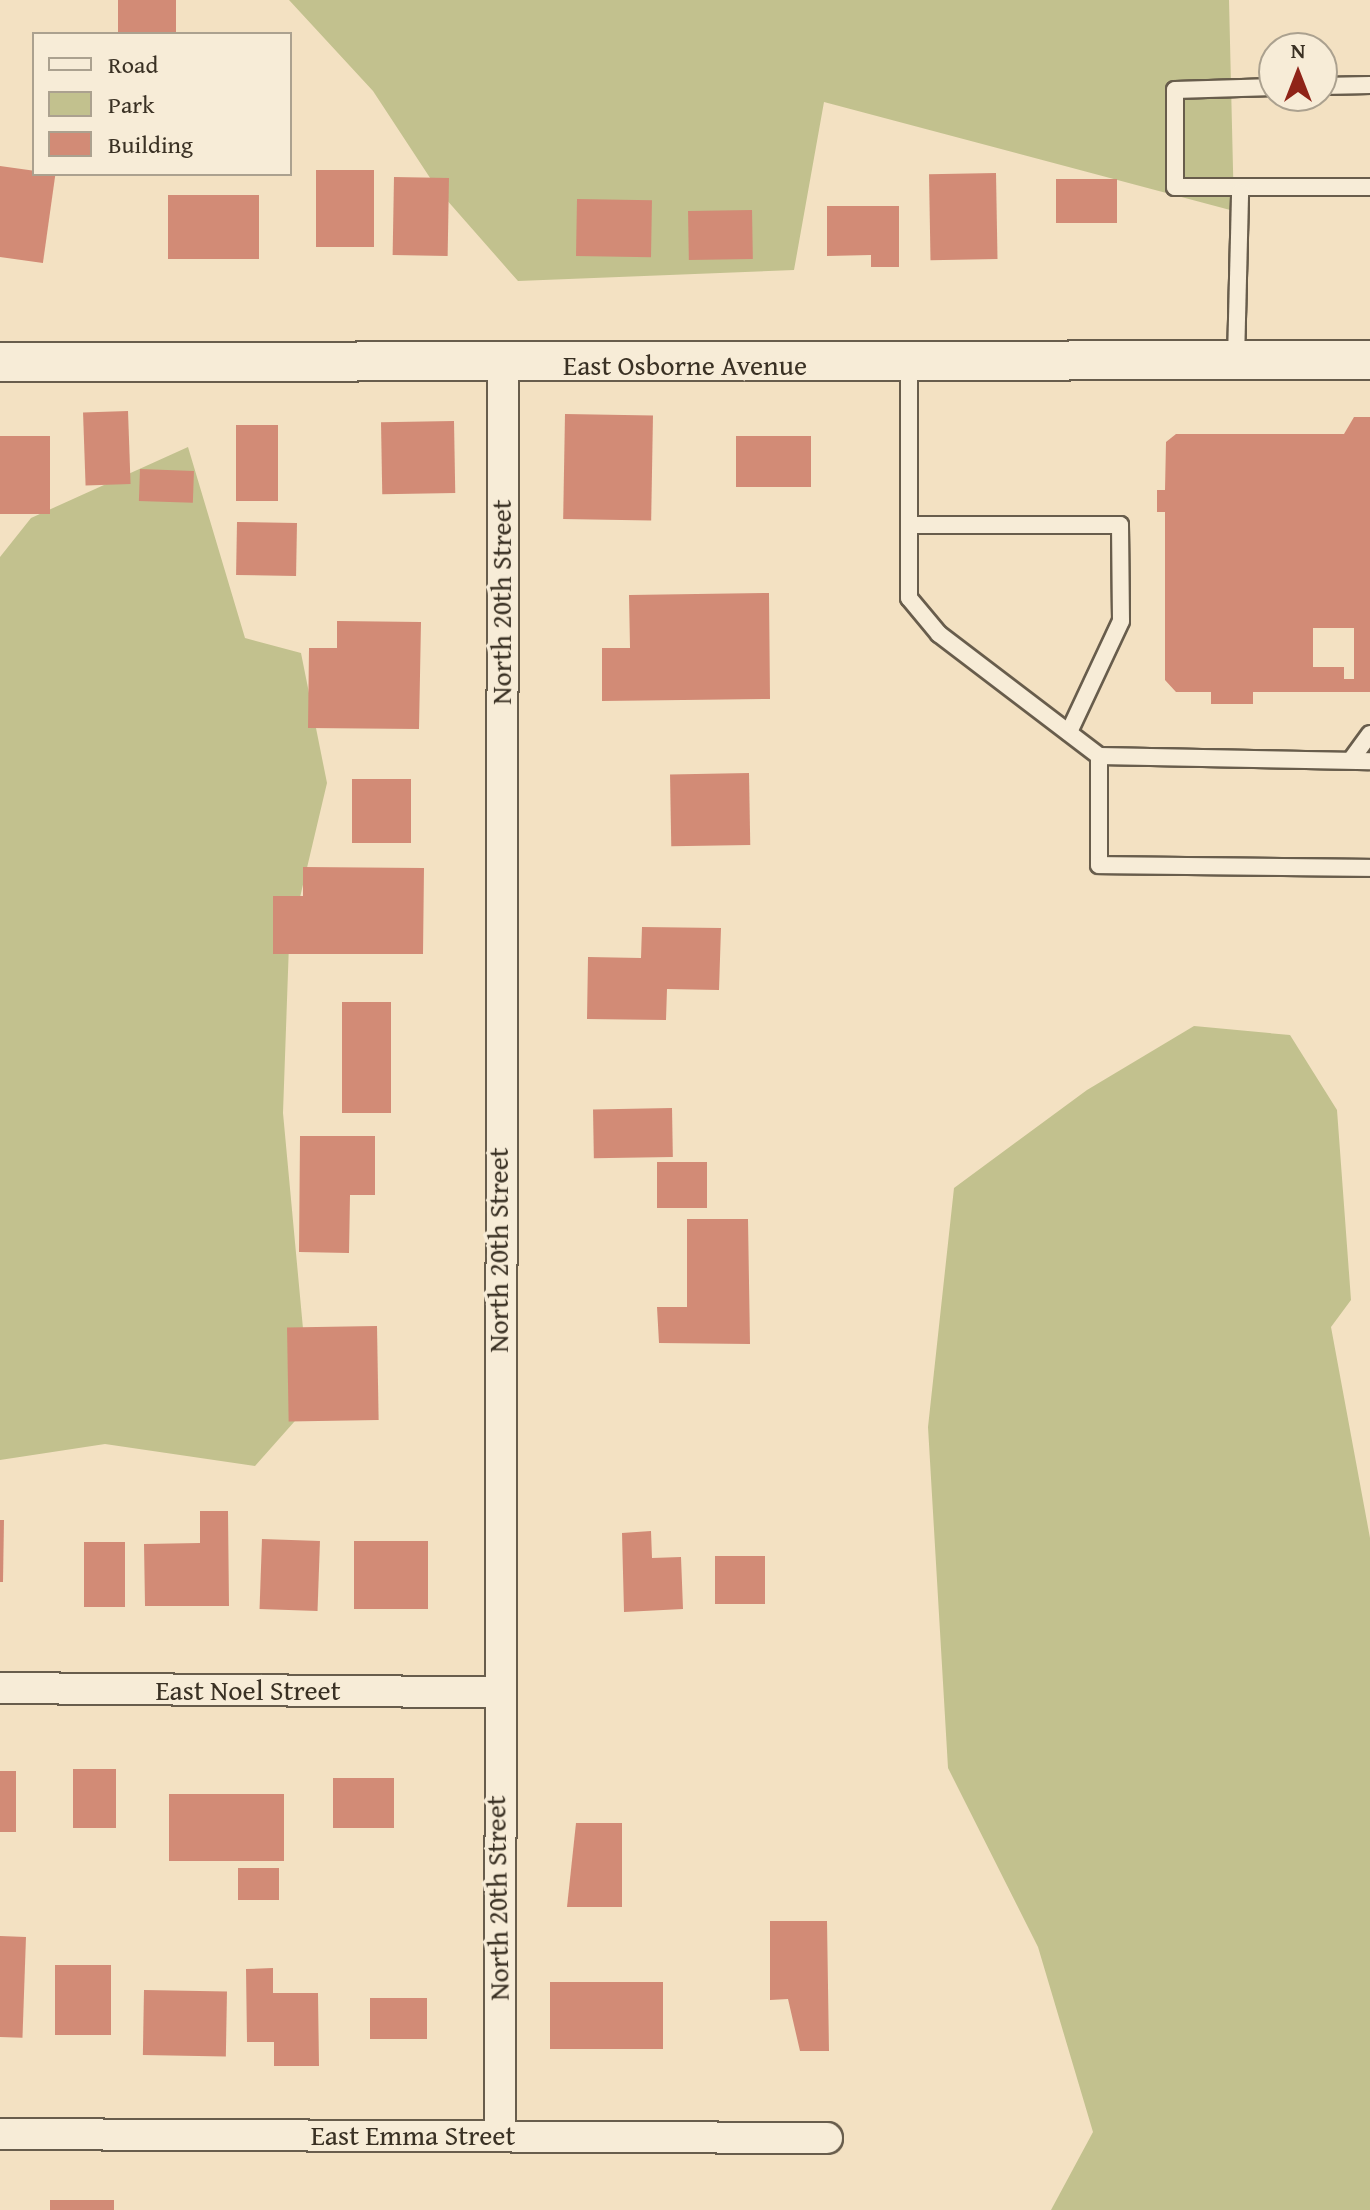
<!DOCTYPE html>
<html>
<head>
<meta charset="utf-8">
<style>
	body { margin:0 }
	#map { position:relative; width:1370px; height:2210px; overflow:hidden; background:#f3e1c2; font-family:"Gentium Book Plus",serif }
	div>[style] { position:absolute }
	.green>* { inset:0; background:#c2c18e }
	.building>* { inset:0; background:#d28b76; transform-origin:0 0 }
	.roads { filter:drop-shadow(2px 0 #685d4c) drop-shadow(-2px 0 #685d4c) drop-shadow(0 2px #685d4c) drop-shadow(0 -2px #685d4c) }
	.service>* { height:16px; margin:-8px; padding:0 8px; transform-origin:8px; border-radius:8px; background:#f7ecd7 }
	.minor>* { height:30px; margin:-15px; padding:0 15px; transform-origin:15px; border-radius:15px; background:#f7ecd7 }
	.tertiary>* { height:38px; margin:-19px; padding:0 19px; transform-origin:19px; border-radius:19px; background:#f7ecd7 }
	span { translate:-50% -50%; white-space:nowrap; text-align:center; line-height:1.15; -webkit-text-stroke:7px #f7ecd7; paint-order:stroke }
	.street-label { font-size:28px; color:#3a3124 }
	.legend { position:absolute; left:32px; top:32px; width:260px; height:144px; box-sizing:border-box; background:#f7ecd7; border:2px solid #aba18f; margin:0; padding:10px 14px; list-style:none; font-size:24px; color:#3a3124 }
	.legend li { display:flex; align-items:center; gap:16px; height:40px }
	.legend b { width:40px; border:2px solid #aba18f }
	.north { position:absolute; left:1258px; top:32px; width:80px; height:80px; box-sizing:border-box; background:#f7ecd7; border:2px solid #aba18f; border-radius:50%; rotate:0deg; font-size:22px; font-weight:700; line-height:32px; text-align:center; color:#3a3124 }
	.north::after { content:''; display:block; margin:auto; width:28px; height:36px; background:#8f2418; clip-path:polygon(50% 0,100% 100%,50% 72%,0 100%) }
</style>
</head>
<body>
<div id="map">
	<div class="green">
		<div style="clip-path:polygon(289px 0,1229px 0,1234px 211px,824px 102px,794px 270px,518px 281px,438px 190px,373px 91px)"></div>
		<div style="clip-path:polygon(188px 447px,245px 638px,301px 653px,327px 783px,289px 944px,283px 1113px,310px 1404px,255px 1466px,105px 1444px,0 1460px,0 557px,31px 518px)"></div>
		<div style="clip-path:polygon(1194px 1026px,1290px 1035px,1337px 1110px,1351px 1300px,1331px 1327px,1370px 1538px,1370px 2210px,1051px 2210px,1093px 2132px,1038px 1947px,948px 1768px,928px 1427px,954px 1188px,1087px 1090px)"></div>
	</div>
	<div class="building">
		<div style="left:118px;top:0;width:58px;height:34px"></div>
		<div style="left:0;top:166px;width:56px;height:90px;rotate:8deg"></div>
		<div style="left:316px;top:170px;width:58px;height:77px"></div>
		<div style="left:996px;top:173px;width:86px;height:67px;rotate:89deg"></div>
		<div style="left:394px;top:177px;width:55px;height:78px;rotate:1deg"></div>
		<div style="left:1056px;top:179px;width:61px;height:44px"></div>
		<div style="left:259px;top:195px;width:64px;height:91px;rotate:90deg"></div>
		<div style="left:577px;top:199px;width:75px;height:57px;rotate:1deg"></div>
		<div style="clip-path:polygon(827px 206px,899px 206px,899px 267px,871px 267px,871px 255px,827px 256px)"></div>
		<div style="left:752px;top:210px;width:49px;height:64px;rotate:89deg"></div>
		<div style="left:128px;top:411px;width:73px;height:45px;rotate:88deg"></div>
		<div style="left:565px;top:414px;width:88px;height:105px;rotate:1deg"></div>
		<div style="clip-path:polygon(evenodd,1354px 417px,1370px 417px,1370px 692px,1253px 692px,1253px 704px,1211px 704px,1211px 692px,1176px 692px,1165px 680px,1165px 512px,1157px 512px,1157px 490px,1165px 490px,1166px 442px,1176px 434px,1344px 434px,1354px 417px,1313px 628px,1354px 628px,1354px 679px,1344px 679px,1344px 667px,1313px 667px,1313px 628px)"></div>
		<div style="left:454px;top:421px;width:72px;height:73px;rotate:89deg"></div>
		<div style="left:236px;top:425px;width:42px;height:76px"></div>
		<div style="left:50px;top:436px;width:78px;height:50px;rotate:90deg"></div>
		<div style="left:736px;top:436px;width:75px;height:51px"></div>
		<div style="left:140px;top:469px;width:54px;height:32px;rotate:2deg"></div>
		<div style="left:237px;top:522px;width:60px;height:53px;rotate:1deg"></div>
		<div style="clip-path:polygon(769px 593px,770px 699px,602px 701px,602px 648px,630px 648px,629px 595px)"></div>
		<div style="clip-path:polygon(337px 621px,421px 622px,419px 729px,308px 728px,309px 648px,337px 648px)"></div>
		<div style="left:749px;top:773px;width:72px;height:79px;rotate:89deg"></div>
		<div style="left:352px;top:779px;width:59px;height:64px"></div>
		<div style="clip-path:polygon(303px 867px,424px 868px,423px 954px,273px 954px,273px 896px,303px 896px)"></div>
		<div style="clip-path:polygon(642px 927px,721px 928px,719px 990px,667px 989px,666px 1020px,587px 1019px,588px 957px,641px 958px)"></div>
		<div style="left:342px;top:1002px;width:49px;height:111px"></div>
		<div style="left:672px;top:1108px;width:49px;height:79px;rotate:89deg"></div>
		<div style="clip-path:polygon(300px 1136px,375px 1136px,375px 1195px,350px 1195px,349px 1253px,299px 1252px)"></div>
		<div style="left:707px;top:1162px;width:46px;height:50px;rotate:90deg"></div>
		<div style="clip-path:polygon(687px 1219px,748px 1219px,750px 1344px,659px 1343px,657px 1307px,687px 1307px)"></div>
		<div style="left:377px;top:1326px;width:94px;height:90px;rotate:89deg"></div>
		<div style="clip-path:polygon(200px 1511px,228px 1511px,229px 1606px,145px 1606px,144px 1544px,200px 1543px)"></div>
		<div style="clip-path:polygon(0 1520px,4px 1520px,3px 1582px,0 1582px)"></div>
		<div style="clip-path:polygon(651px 1531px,652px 1558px,681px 1557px,683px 1609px,624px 1612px,622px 1533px)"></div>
		<div style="left:262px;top:1539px;width:58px;height:70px;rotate:2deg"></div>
		<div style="left:354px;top:1541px;width:74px;height:68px"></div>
		<div style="left:125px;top:1542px;width:65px;height:41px;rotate:90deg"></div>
		<div style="left:715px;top:1556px;width:50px;height:48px"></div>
		<div style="left:73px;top:1769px;width:43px;height:59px"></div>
		<div style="left:0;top:1771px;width:16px;height:61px"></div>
		<div style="left:333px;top:1778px;width:61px;height:50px"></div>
		<div style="left:284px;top:1794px;width:67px;height:115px;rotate:90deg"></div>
		<div style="clip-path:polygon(576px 1823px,622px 1823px,622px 1907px,567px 1907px)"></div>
		<div style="left:238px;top:1868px;width:41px;height:32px"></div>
		<div style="clip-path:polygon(770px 1921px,827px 1921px,829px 2051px,800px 2051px,788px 1999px,770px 2000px)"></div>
		<div style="left:0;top:1936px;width:26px;height:101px;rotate:2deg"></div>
		<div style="left:55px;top:1965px;width:56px;height:70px"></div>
		<div style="clip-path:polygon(273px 1968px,273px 1993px,318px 1993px,319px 2066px,274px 2066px,274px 2042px,247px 2042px,246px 1969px)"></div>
		<div style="left:663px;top:1982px;width:67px;height:113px;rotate:90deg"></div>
		<div style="left:144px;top:1990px;width:83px;height:65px;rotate:1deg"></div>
		<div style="left:427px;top:1998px;width:41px;height:57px;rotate:90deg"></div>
		<div style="left:50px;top:2200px;width:64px;height:10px"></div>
	</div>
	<div class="roads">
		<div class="service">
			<div style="left:1322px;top:86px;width:48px;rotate:-1.2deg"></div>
			<div style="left:1274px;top:87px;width:99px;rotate:178.3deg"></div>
			<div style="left:1175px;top:90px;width:97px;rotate:90deg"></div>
			<div style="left:1175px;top:187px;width:195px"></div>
			<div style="left:1236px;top:360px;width:168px;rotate:-88.6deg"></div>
			<div style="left:909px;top:363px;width:235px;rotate:90deg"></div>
			<div style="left:909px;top:598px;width:47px;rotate:50.2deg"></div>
			<div style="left:939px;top:634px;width:201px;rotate:37.3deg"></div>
			<div style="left:1099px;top:756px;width:109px;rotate:90deg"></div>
			<div style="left:1099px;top:865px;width:271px;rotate:0.6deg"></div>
			<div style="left:909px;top:525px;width:211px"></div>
			<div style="left:1120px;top:525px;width:96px;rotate:89.4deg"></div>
			<div style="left:1121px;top:621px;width:123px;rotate:115.1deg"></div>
			<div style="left:1099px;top:756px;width:271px;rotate:1.1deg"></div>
			<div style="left:1351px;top:760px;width:32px;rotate:-54deg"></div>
		</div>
		<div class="minor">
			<div style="left:0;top:1688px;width:495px;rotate:0.5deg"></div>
			<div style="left:0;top:2134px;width:827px;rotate:0.28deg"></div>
			<div style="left:500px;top:2135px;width:1769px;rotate:-89.9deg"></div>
		</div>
		<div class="tertiary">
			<div style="left:0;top:362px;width:1370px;rotate:-0.08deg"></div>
		</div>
	</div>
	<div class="street-label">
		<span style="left:685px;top:365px">East Osborne Avenue</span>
		<span style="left:501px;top:602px;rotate:-90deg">North 20th Street</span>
		<span style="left:498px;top:1250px;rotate:-90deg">North 20th Street</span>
		<span style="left:248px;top:1690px">East Noel Street</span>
		<span style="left:497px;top:1898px;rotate:-91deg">North 20th Street</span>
		<span style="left:413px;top:2135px">East Emma Street</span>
	</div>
	<ul class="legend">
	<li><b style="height:10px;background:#f7ecd7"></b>Road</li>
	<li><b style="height:22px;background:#c2c18e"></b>Park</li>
	<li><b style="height:22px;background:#d28b76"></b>Building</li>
	</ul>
	<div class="north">N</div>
</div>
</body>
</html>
